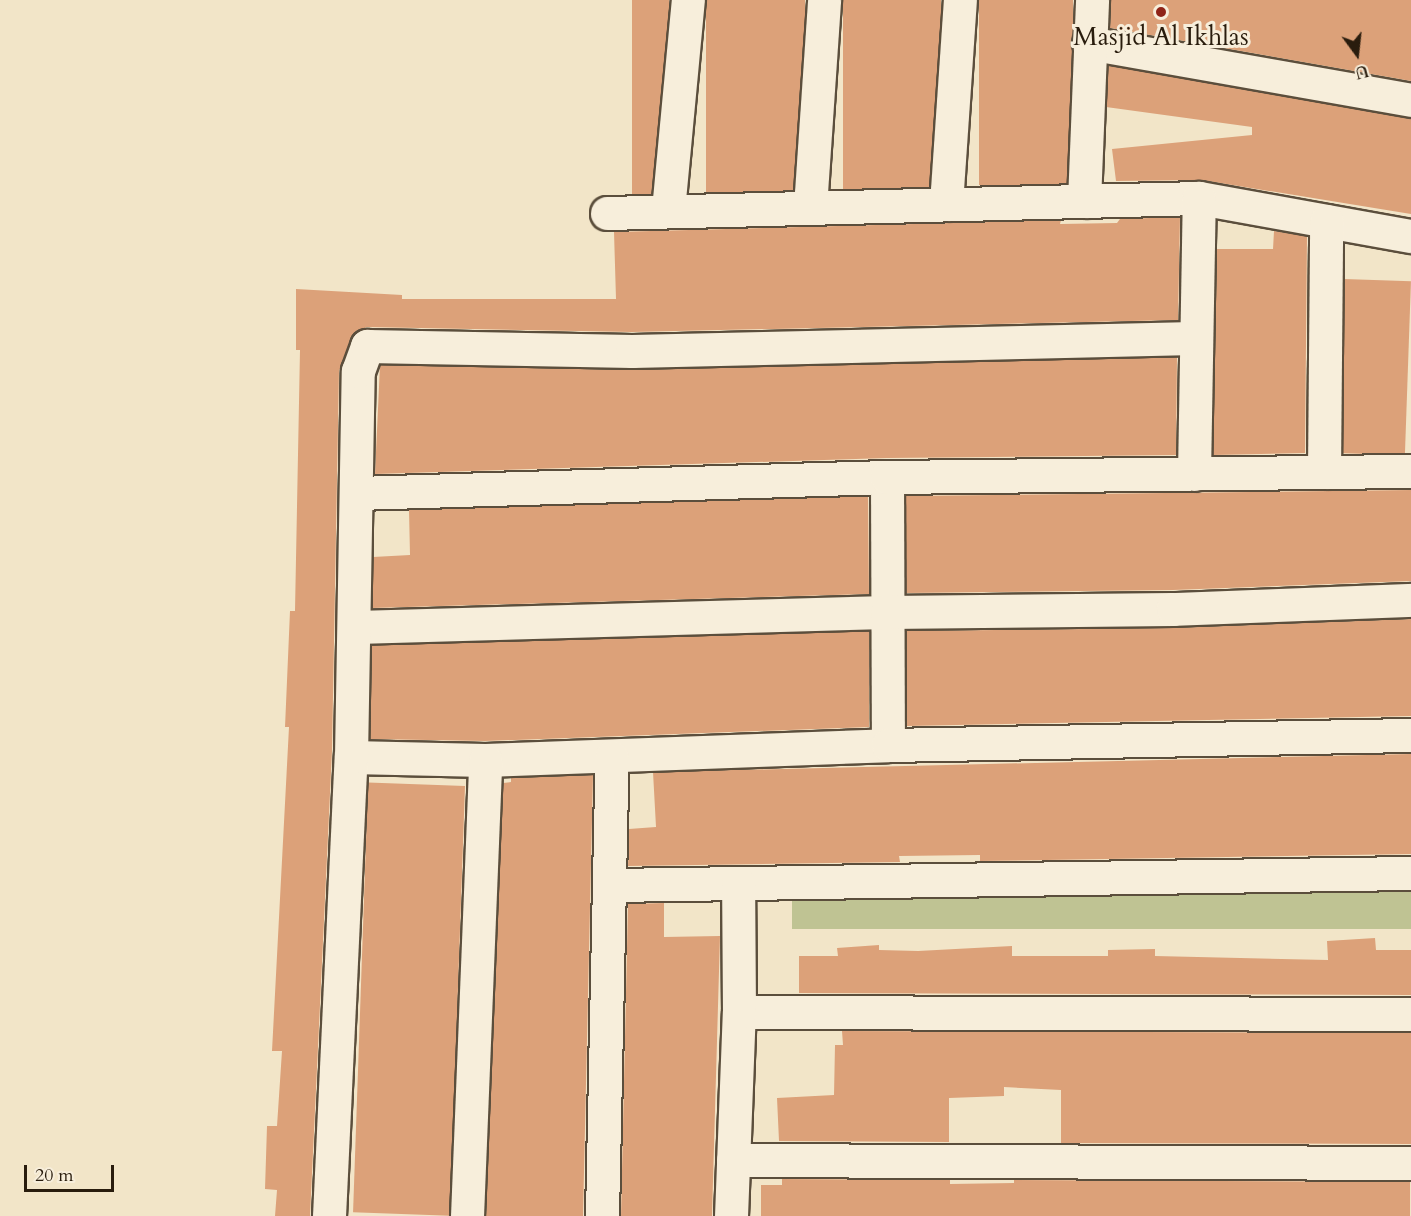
<!DOCTYPE html>
<html>
<head>
<meta charset="utf-8">
<style>
	body { margin:0 }
	#map { position:relative; width:1411px; height:1216px; overflow:hidden; background:#f2e5c8; font-family:Cardo,serif }
	div>[style] { position:absolute }
	.green>* { inset:0; background:#bfc393; transform-origin:0 0 }
	.building>* { inset:0; background:#dca179; transform-origin:0 0 }
	.roads { filter:drop-shadow(2px 0 #5b4e3c) drop-shadow(-2px 0 #5b4e3c) drop-shadow(0 2px #5b4e3c) drop-shadow(0 -2px #5b4e3c) }
	.street>* { height:33px; margin:-16.5px; padding:0 16.5px; transform-origin:16.5px; border-radius:16.5px; background:#f7eedb }
	.dots>* { width:16px; height:16px; translate:-50% -50%; box-sizing:border-box; border:3px solid #f7eedb; border-radius:50% }
	span { translate:-50% -50%; white-space:nowrap; text-align:center; line-height:1.15; -webkit-text-stroke:6px #f7eedb; paint-order:stroke }
	.poi-label { font-size:26px; color:#291c0d }
	.north { position:absolute; left:1327px; top:24px; width:60px; height:60px; -webkit-text-stroke:4px #f7eedb; paint-order:stroke; rotate:165deg; font-size:16px; font-weight:700; line-height:24px; text-align:center; color:#291c0d }
	.north::after { content:''; display:block; margin:auto; width:21px; height:27px; background:#291c0d; clip-path:polygon(50% 0,100% 100%,50% 72%,0 100%) }
	.scale { position:absolute; left:24px; top:1165px; width:90px; height:27px; box-sizing:border-box; border:3px solid #291c0d; border-top:0; padding-left:8px; font-size:18px; line-height:21px; white-space:nowrap; color:#291c0d; -webkit-text-stroke:4px #f7eedb; paint-order:stroke }
</style>
</head>
<body>
<div id="map">
	<div class="green">
		<div style="left:1411px;top:877px;width:52px;height:619px;rotate:90deg"></div>
	</div>
	<div class="building">
		<div style="left:632px;top:0;width:37px;height:195px"></div>
		<div style="left:706px;top:0;width:99px;height:193px"></div>
		<div style="left:843px;top:0;width:98px;height:189px"></div>
		<div style="left:979px;top:0;width:94px;height:185px"></div>
		<div style="clip-path:polygon(1111px 0,1411px 0,1411px 81px,1110px 28px)"></div>
		<div style="clip-path:polygon(1108px 65px,1411px 118px,1411px 214px,1202px 180px,1116px 181px,1112px 149px,1252px 135px,1252px 127px,1106px 107px)"></div>
		<div style="clip-path:polygon(1180px 217px,1178px 320px,632px 332px,367px 327px,356px 331px,339px 371px,332px 751px,310px 1216px,275px 1216px,277px 1190px,265px 1189px,267px 1126px,277px 1126px,282px 1051px,272px 1051px,289px 727px,285px 727px,290px 611px,295px 611px,300px 350px,296px 350px,296px 289px,402px 295px,402px 299px,616px 299px,614px 232px,1061px 220px,1060px 224px,1117px 223px,1120px 219px)"></div>
		<div style="clip-path:polygon(1274px 231px,1307px 236px,1305px 453px,1213px 455px,1217px 249px,1273px 249px)"></div>
		<div style="left:1344px;top:279px;width:67px;height:174px;rotate:2deg"></div>
		<div style="clip-path:polygon(1177px 357px,1176px 455px,887px 458px,375px 474px,380px 365px,632px 370px)"></div>
		<div style="clip-path:polygon(1411px 490px,1411px 581px,1173px 590px,906px 593px,906px 496px)"></div>
		<div style="clip-path:polygon(868px 496px,869px 594px,372px 608px,373px 557px,410px 555px,409px 510px)"></div>
		<div style="clip-path:polygon(1411px 619px,1411px 716px,907px 726px,906px 631px,1173px 628px)"></div>
		<div style="clip-path:polygon(869px 631px,869px 727px,485px 741px,370px 739px,372px 645px)"></div>
		<div style="clip-path:polygon(1411px 754px,1411px 854px,980px 861px,980px 855px,899px 856px,900px 862px,628px 866px,629px 829px,656px 827px,653px 772px)"></div>
		<div style="clip-path:polygon(593px 775px,583px 1216px,486px 1216px,503px 783px,511px 782px,511px 778px)"></div>
		<div style="left:465px;top:786px;width:430px;height:97px;rotate:92deg"></div>
		<div style="clip-path:polygon(664px 903px,664px 937px,720px 936px,712px 1216px,621px 1216px,628px 904px)"></div>
		<div style="clip-path:polygon(1375px 938px,1376px 950px,1411px 950px,1411px 995px,799px 993px,799px 956px,838px 956px,837px 948px,879px 945px,879px 950px,918px 951px,1012px 946px,1012px 956px,1108px 956px,1108px 950px,1155px 949px,1155px 956px,1328px 960px,1327px 941px)"></div>
		<div style="clip-path:polygon(842px 1031px,1411px 1033px,1411px 1144px,1061px 1143px,1061px 1090px,1004px 1087px,1004px 1096px,949px 1098px,949px 1142px,779px 1141px,777px 1098px,834px 1095px,835px 1045px,843px 1045px)"></div>
		<div style="clip-path:polygon(782px 1179px,950px 1180px,950px 1184px,1014px 1183px,1014px 1180px,1410px 1182px,1410px 1216px,761px 1216px,761px 1185px,782px 1185px)"></div>
	</div>
	<div class="roads">
		<div class="street">
			<div style="left:1089px;top:43px;width:327px;rotate:10deg"></div>
			<div style="left:1084px;top:201px;width:201px;rotate:-87.7deg"></div>
			<div style="left:946px;top:204px;width:204px;rotate:-86.1deg"></div>
			<div style="left:810px;top:207px;width:207px;rotate:-86.1deg"></div>
			<div style="left:668px;top:210px;width:211px;rotate:-84.6deg"></div>
			<div style="left:607px;top:213px;width:592px;rotate:-1.45deg"></div>
			<div style="left:1199px;top:198px;width:215px;rotate:10.2deg"></div>
			<div style="left:1324px;top:472px;width:251px;rotate:-89.5deg"></div>
			<div style="left:1194px;top:474px;width:276px;rotate:-89deg"></div>
			<div style="left:887px;top:477px;width:268px;rotate:89.8deg"></div>
			<div style="left:357px;top:493px;width:530px;rotate:-1.73deg"></div>
			<div style="left:887px;top:477px;width:524px;rotate:-0.66deg"></div>
			<div style="left:356px;top:627px;width:531px;rotate:-1.62deg"></div>
			<div style="left:887px;top:612px;width:286px;rotate:-0.6deg"></div>
			<div style="left:1173px;top:609px;width:238px;rotate:-2.2deg"></div>
			<div style="left:351px;top:757px;width:134px;rotate:1.3deg"></div>
			<div style="left:485px;top:760px;width:403px;rotate:-2.1deg"></div>
			<div style="left:888px;top:745px;width:523px;rotate:-1.1deg"></div>
			<div style="left:611px;top:885px;width:800px;rotate:-0.86deg"></div>
			<div style="left:739px;top:1012px;width:672px;rotate:0.17deg"></div>
			<div style="left:733px;top:1160px;width:678px;rotate:0.25deg"></div>
			<div style="left:329px;top:1216px;width:460px;rotate:-87.3deg"></div>
			<div style="left:351px;top:757px;width:386px;rotate:-89deg"></div>
			<div style="left:358px;top:371px;width:27px;rotate:-70deg"></div>
			<div style="left:367px;top:346px;width:265px;rotate:1.1deg"></div>
			<div style="left:632px;top:351px;width:562px;rotate:-1.33deg"></div>
			<div style="left:467px;top:1216px;width:456px;rotate:-87.7deg"></div>
			<div style="left:602px;top:1216px;width:459px;rotate:-88.8deg"></div>
			<div style="left:731px;top:1216px;width:204px;rotate:-87.8deg"></div>
			<div style="left:739px;top:1012px;width:129px;rotate:-90.4deg"></div>
		</div>
	</div>
	<div class="dots">
		<div style="left:1161px;top:12px;background:#8f2418"></div>
	</div>
	<div class="poi-label">
		<span style="left:1161px;top:37px">Masjid Al Ikhlas</span>
	</div>
	<div class="north">U</div>
	<div class="scale">20 m</div>
</div>
</body>
</html>
